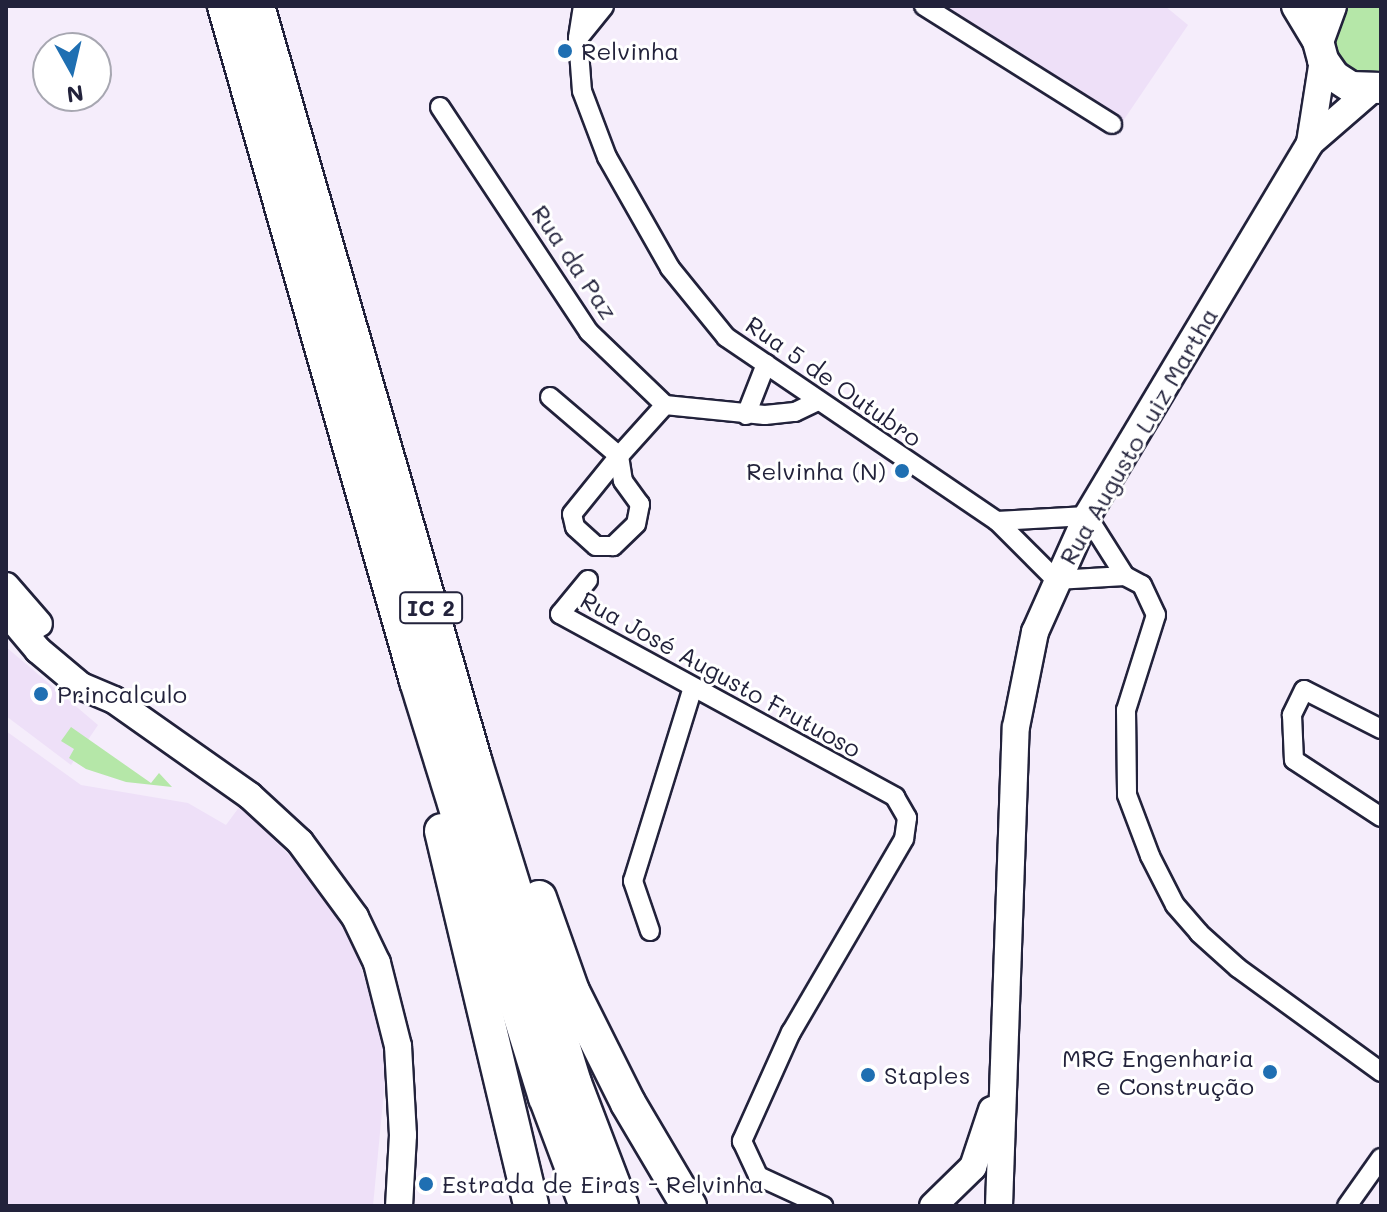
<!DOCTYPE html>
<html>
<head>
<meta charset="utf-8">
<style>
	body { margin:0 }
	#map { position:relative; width:1387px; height:1212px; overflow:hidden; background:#f5edfb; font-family:Mali,sans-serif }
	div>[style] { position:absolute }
	.built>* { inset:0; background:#eee0f8 }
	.green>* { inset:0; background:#b5e7a8 }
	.roads { filter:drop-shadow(2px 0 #22223b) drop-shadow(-2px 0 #22223b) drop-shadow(0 2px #22223b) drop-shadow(0 -2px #22223b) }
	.street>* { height:18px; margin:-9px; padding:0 9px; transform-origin:9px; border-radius:9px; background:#fff }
	.secondary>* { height:26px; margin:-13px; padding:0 13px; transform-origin:13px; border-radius:13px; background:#fff }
	.primary>* { height:30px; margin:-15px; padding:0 15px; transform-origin:15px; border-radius:15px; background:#fff }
	.highway>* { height:34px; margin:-17px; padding:0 17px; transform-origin:17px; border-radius:17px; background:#fff }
	.dots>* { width:22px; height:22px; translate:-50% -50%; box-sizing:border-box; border:4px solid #fff; border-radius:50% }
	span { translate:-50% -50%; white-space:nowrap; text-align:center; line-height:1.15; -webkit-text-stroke:6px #fff; paint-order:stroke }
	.shield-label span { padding:2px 6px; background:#fff; border:2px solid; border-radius:6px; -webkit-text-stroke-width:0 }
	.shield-label { font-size:22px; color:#22223b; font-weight:700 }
	.poi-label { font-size:24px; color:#22223b }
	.left { translate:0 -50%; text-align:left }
	.right { translate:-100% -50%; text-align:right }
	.street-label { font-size:24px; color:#22223b }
	.frame { position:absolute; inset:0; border:8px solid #22223b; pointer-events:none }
	.north { position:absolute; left:32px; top:32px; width:80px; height:80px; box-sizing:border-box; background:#fff; border:2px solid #a7a7b1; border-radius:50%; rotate:172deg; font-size:22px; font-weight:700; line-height:32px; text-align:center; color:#22223b }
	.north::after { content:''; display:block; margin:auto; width:28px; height:36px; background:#1f6fb2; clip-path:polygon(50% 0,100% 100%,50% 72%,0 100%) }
</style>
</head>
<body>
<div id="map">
	<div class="built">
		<div style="clip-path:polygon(943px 6px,1165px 6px,1188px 25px,1123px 121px)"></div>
		<div style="clip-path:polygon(6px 647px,98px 725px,71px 765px,6px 716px)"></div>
		<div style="clip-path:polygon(6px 731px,81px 785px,188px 803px,226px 825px,240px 806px,304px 870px,347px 926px,388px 1049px,373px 1206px,6px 1206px)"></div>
	</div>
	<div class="green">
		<div style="clip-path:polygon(1381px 6px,1381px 79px,1338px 68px,1329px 30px,1344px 8px)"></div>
		<div style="clip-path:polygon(71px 727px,151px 783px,159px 773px,172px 787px,126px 782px,86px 769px,69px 758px,74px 749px,61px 741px)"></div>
	</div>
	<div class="roads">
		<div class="street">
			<div style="left:583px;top:6px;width:32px;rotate:99deg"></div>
			<div style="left:578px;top:38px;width:53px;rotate:85.7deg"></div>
			<div style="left:582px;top:91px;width:71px;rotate:69.3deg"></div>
			<div style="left:607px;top:157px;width:128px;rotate:60.4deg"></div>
			<div style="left:670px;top:268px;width:89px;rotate:50.9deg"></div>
			<div style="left:726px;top:337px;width:328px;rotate:34.2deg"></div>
			<div style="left:997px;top:521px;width:83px;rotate:45deg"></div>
			<div style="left:1056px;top:580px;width:69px;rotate:-3.3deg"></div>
			<div style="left:1125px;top:576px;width:19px;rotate:28deg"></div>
			<div style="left:1142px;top:585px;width:33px;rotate:65deg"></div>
			<div style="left:1156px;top:615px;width:100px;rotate:107.5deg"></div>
			<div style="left:1126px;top:710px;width:85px;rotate:89.3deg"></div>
			<div style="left:1127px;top:795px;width:65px;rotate:69.3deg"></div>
			<div style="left:1150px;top:856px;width:55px;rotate:63deg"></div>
			<div style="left:1175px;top:905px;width:37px;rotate:49deg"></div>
			<div style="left:1199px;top:933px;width:52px;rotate:41.9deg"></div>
			<div style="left:1238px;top:968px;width:177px;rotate:36deg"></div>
			<div style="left:924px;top:6px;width:222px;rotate:32.1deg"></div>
			<div style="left:580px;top:36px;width:38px;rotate:-51deg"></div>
			<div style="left:440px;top:107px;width:270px;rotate:56.5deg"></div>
			<div style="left:589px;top:332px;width:105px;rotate:43.8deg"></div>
			<div style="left:665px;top:405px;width:100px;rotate:5.7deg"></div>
			<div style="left:765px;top:415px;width:30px;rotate:-6deg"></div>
			<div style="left:795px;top:412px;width:25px;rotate:-26deg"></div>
			<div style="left:550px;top:397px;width:91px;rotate:40.5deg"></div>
			<div style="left:619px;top:456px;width:25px;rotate:81deg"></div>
			<div style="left:623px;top:481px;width:29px;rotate:54deg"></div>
			<div style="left:640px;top:504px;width:20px;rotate:101deg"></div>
			<div style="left:636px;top:524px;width:32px;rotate:136deg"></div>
			<div style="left:613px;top:546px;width:17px;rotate:180deg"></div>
			<div style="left:596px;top:546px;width:28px;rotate:-138deg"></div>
			<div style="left:575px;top:527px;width:13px;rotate:-103deg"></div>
			<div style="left:572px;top:514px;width:75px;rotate:-51deg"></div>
			<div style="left:619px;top:456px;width:69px;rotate:-48deg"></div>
			<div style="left:746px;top:415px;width:55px;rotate:-68.6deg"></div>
			<div style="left:997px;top:521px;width:90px;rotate:-3.2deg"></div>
			<div style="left:1087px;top:516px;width:71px;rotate:57.7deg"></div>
			<div style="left:588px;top:580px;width:44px;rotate:129.5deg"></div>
			<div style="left:560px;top:614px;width:382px;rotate:28.6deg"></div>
			<div style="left:895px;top:797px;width:24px;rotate:60deg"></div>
			<div style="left:907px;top:818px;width:21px;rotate:98deg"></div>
			<div style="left:904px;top:839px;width:224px;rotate:120.3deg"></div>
			<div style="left:791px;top:1032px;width:120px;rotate:114.2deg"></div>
			<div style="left:742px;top:1141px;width:38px;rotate:65deg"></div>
			<div style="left:758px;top:1176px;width:72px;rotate:24.8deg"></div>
			<div style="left:1381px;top:729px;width:86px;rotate:-153.1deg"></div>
			<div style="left:1304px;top:690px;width:28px;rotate:116deg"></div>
			<div style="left:1292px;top:715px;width:45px;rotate:87.5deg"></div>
			<div style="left:1294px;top:760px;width:104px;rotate:33.2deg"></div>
			<div style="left:650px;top:931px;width:53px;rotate:-108.8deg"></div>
			<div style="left:633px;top:881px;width:200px;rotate:-72.8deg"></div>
			<div style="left:1347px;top:1206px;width:59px;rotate:-54.7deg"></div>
		</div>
		<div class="secondary">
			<div style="left:1310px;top:143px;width:84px;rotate:-81.1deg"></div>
			<div style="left:6px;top:586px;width:50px;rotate:49deg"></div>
			<div style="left:6px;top:612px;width:50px;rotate:49.9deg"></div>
			<div style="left:38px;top:650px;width:56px;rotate:39.9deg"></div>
			<div style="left:81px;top:686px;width:36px;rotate:23deg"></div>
			<div style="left:114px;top:700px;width:166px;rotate:35.2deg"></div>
			<div style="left:250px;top:796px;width:68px;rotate:42.6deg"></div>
			<div style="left:300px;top:842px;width:93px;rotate:53.7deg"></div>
			<div style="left:355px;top:917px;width:51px;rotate:64.4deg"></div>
			<div style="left:377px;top:963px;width:86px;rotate:75.8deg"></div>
			<div style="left:398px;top:1046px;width:89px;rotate:86.8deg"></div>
			<div style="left:403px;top:1135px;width:71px;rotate:93.2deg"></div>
			<div style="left:933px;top:1206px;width:56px;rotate:-44.3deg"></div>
			<div style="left:973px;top:1167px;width:60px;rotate:-71.6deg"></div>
			<div style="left:999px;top:1206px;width:479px;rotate:-88deg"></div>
			<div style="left:1016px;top:727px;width:97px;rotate:-78.7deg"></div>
			<div style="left:1035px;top:632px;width:127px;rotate:-65.9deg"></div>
			<div style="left:1087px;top:516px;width:435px;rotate:-59.1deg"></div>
			<div style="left:1310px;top:143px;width:81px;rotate:-41deg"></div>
		</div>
		<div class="primary">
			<div style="left:1297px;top:6px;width:41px;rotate:59deg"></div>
			<div style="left:1331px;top:6px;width:37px;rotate:110deg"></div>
			<div style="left:1318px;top:41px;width:20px;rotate:75deg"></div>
			<div style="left:1323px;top:60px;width:19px;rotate:55deg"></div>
			<div style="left:1334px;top:76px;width:20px;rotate:33deg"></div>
			<div style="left:1351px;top:87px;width:30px;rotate:2deg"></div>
		</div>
		<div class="highway">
			<div style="left:225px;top:6px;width:702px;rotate:74.12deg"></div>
			<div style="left:417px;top:681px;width:436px;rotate:72.8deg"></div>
			<div style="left:546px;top:1097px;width:116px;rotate:69.4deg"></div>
			<div style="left:257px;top:6px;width:785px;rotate:73.94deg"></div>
			<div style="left:474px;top:760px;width:338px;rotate:72.8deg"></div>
			<div style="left:574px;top:1083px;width:132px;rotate:69.1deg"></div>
			<div style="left:442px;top:831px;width:385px;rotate:76.6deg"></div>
			<div style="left:539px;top:898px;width:99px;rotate:70.5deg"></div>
			<div style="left:572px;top:991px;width:125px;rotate:63.4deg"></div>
			<div style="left:628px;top:1103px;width:120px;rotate:59.4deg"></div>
		</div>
	</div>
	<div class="dots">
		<div style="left:565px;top:51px;background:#1f6fb2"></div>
		<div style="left:902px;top:471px;background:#1f6fb2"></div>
		<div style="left:41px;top:694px;background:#1f6fb2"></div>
		<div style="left:1270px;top:1072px;background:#1f6fb2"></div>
		<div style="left:868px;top:1075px;background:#1f6fb2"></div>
		<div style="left:426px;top:1184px;background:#1f6fb2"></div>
	</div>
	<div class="shield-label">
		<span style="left:431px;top:608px">IC 2</span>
	</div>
	<div class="poi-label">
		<span class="left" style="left:581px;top:51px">Relvinha</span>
		<span class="right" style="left:886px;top:471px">Relvinha (N)</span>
		<span class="left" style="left:57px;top:694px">Princalculo</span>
		<span class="right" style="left:1254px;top:1072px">MRG Engenharia<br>e Construção</span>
		<span class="left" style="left:884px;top:1075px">Staples</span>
		<span class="left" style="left:442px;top:1184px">Estrada de Eiras - Relvinha</span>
	</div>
	<div class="street-label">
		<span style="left:575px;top:262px;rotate:56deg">Rua da Paz</span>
		<span style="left:834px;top:381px;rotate:35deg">Rua 5 de Outubro</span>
		<span style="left:1138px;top:436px;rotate:-60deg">Rua Augusto Luiz Martha</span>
		<span style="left:721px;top:674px;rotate:29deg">Rua José Augusto Frutuoso</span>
	</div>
	<div class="frame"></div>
	<div class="north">N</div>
</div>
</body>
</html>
